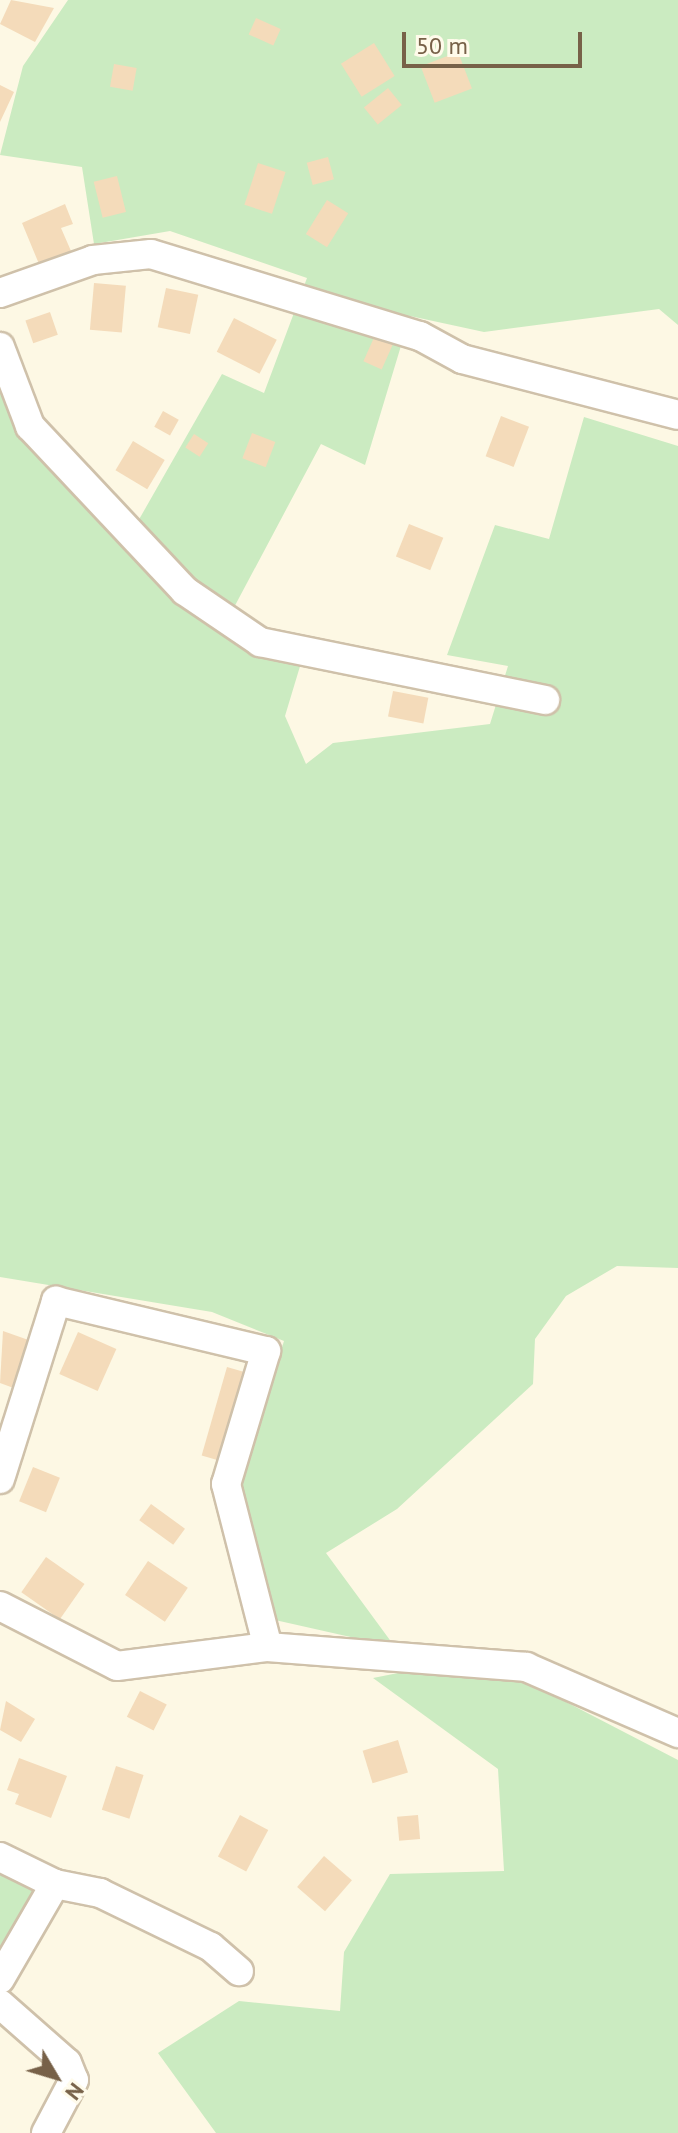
<!DOCTYPE html>
<html>
<head>
<meta charset="utf-8">
<style>
	body { margin:0 }
	#map { position:relative; width:678px; height:2133px; overflow:hidden; background:#fdf8e4; font-family:"PT Sans",sans-serif }
	div>[style] { position:absolute }
	.green>* { inset:0; background:#cbebc1 }
	.building>* { inset:0; background:#f4dbba; transform-origin:0 0 }
	.roads { filter:drop-shadow(2px 0 #cfc1aa) drop-shadow(-2px 0 #cfc1aa) drop-shadow(0 2px #cfc1aa) drop-shadow(0 -2px #cfc1aa) }
	.street>* { height:28px; margin:-14px; padding:0 14px; transform-origin:14px; border-radius:14px; background:#fff }
	span { translate:-50% -50%; white-space:nowrap; text-align:center; line-height:1.15; -webkit-text-stroke:6px #fffbeb; paint-order:stroke }
	.north { position:absolute; left:16px; top:2037px; width:80px; height:80px; -webkit-text-stroke:6px #fffbeb; paint-order:stroke; rotate:128deg; font-size:22px; font-weight:700; line-height:32px; text-align:center; color:#776148 }
	.north::after { content:''; display:block; margin:auto; width:28px; height:36px; background:#776148; clip-path:polygon(50% 0,100% 100%,50% 72%,0 100%) }
	.scale { position:absolute; left:402px; top:32px; width:180px; height:36px; box-sizing:border-box; border:4px solid #776148; border-top:0; padding-left:10px; font-size:24px; line-height:28px; white-space:nowrap; color:#776148; -webkit-text-stroke:6px #fffbeb; paint-order:stroke }
</style>
</head>
<body>
<div id="map">
	<div class="green">
		<div style="clip-path:polygon(68px 0,678px 0,678px 325px,659px 309px,484px 332px,410px 316px,365px 465px,321px 444px,222px 630px,301px 663px,285px 716px,306px 764px,333px 743px,490px 724px,508px 666px,447px 655px,495px 525px,549px 539px,584px 417px,678px 446px,678px 1268px,617px 1266px,566px 1296px,535px 1339px,533px 1384px,397px 1509px,326px 1553px,395px 1647px,275px 1620px,240px 1477px,284px 1341px,212px 1312px,0 1277px,0 393px,31px 445px,125px 544px,222px 374px,264px 393px,307px 278px,170px 231px,94px 244px,82px 167px,0 155px,23px 66px)"></div>
		<div style="clip-path:polygon(433px 1666px,514px 1675px,678px 1760px,678px 2133px,216px 2133px,158px 2053px,239px 2001px,340px 2011px,344px 1952px,390px 1874px,504px 1871px,498px 1769px,373px 1678px)"></div>
		<div style="clip-path:polygon(0 1871px,37px 1890px,0 1961px)"></div>
	</div>
	<div class="building">
		<div style="clip-path:polygon(11px 0,54px 8px,35px 42px,0 24px)"></div>
		<div style="left:256px;top:18px;width:27px;height:18px;rotate:24deg"></div>
		<div style="left:374px;top:43px;width:39px;height:39px;rotate:58deg"></div>
		<div style="left:458px;top:52px;width:39px;height:40px;rotate:69deg"></div>
		<div style="left:114px;top:64px;width:23px;height:23px;rotate:10deg"></div>
		<div style="clip-path:polygon(0 85px,14px 92px,0 122px)"></div>
		<div style="left:388px;top:88px;width:22px;height:31px;rotate:51deg"></div>
		<div style="left:328px;top:157px;width:23px;height:22px;rotate:75deg"></div>
		<div style="left:258px;top:163px;width:29px;height:44px;rotate:18deg"></div>
		<div style="left:117px;top:176px;width:37px;height:24px;rotate:76deg"></div>
		<div style="left:327px;top:200px;width:25px;height:40px;rotate:32deg"></div>
		<div style="clip-path:polygon(65px 204px,73px 224px,61px 228px,71px 251px,39px 264px,22px 223px)"></div>
		<div style="left:94px;top:283px;width:32px;height:47px;rotate:5deg"></div>
		<div style="left:166px;top:288px;width:33px;height:40px;rotate:12deg"></div>
		<div style="left:50px;top:312px;width:24px;height:26px;rotate:71deg"></div>
		<div style="left:234px;top:318px;width:48px;height:38px;rotate:27deg"></div>
		<div style="left:376px;top:333px;width:20px;height:31px;rotate:24deg"></div>
		<div style="left:163px;top:411px;width:18px;height:18px;rotate:29deg"></div>
		<div style="left:501px;top:416px;width:30px;height:43px;rotate:21deg"></div>
		<div style="left:252px;top:433px;width:25px;height:27px;rotate:21deg"></div>
		<div style="left:194px;top:434px;width:17px;height:16px;rotate:33deg"></div>
		<div style="left:133px;top:441px;width:37px;height:34px;rotate:31deg"></div>
		<div style="left:409px;top:524px;width:37px;height:35px;rotate:22deg"></div>
		<div style="left:393px;top:691px;width:36px;height:26px;rotate:11deg"></div>
		<div style="clip-path:polygon(3px 1331px,37px 1343px,19px 1390px,0 1383px)"></div>
		<div style="left:78px;top:1332px;width:42px;height:46px;rotate:24deg"></div>
		<div style="left:227px;top:1367px;width:18px;height:92px;rotate:16deg"></div>
		<div style="left:33px;top:1467px;width:29px;height:37px;rotate:22deg"></div>
		<div style="left:151px;top:1504px;width:42px;height:20px;rotate:36deg"></div>
		<div style="left:46px;top:1557px;width:47px;height:43px;rotate:35deg"></div>
		<div style="left:148px;top:1561px;width:48px;height:41px;rotate:34deg"></div>
		<div style="left:140px;top:1691px;width:30px;height:29px;rotate:27deg"></div>
		<div style="clip-path:polygon(6px 1701px,35px 1719px,21px 1742px,0 1730px)"></div>
		<div style="left:398px;top:1740px;width:34px;height:37px;rotate:73deg"></div>
		<div style="clip-path:polygon(19px 1758px,67px 1776px,51px 1818px,15px 1804px,19px 1794px,7px 1790px)"></div>
		<div style="left:116px;top:1766px;width:29px;height:46px;rotate:18deg"></div>
		<div style="left:240px;top:1815px;width:32px;height:47px;rotate:28deg"></div>
		<div style="left:418px;top:1815px;width:24px;height:21px;rotate:85deg"></div>
		<div style="left:324px;top:1856px;width:37px;height:41px;rotate:41deg"></div>
	</div>
	<div class="roads">
		<div class="street">
			<div style="left:0;top:293px;width:99px;rotate:-19.5deg"></div>
			<div style="left:93px;top:260px;width:58px;rotate:-5.9deg"></div>
			<div style="left:151px;top:254px;width:281px;rotate:17deg"></div>
			<div style="left:420px;top:336px;width:48px;rotate:28.7deg"></div>
			<div style="left:462px;top:359px;width:223px;rotate:14.5deg"></div>
			<div style="left:0;top:347px;width:85px;rotate:69.2deg"></div>
			<div style="left:30px;top:426px;width:226px;rotate:46.8deg"></div>
			<div style="left:185px;top:591px;width:91px;rotate:34.2deg"></div>
			<div style="left:260px;top:642px;width:291px;rotate:11.5deg"></div>
			<div style="left:0;top:1479px;width:187px;rotate:-72.5deg"></div>
			<div style="left:56px;top:1301px;width:216px;rotate:13.4deg"></div>
			<div style="left:266px;top:1351px;width:139px;rotate:106.7deg"></div>
			<div style="left:226px;top:1484px;width:168px;rotate:75.6deg"></div>
			<div style="left:0;top:1606px;width:131px;rotate:27.1deg"></div>
			<div style="left:117px;top:1666px;width:152px;rotate:-7.2deg"></div>
			<div style="left:268px;top:1647px;width:259px;rotate:4.4deg"></div>
			<div style="left:526px;top:1667px;width:166px;rotate:23.5deg"></div>
			<div style="left:0;top:1857px;width:61px;rotate:26.1deg"></div>
			<div style="left:55px;top:1884px;width:46px;rotate:11.3deg"></div>
			<div style="left:100px;top:1893px;width:123px;rotate:25.9deg"></div>
			<div style="left:211px;top:1947px;width:37px;rotate:41deg"></div>
			<div style="left:0;top:1979px;width:110px;rotate:-59.9deg"></div>
			<div style="left:0;top:2004px;width:89px;rotate:41.4deg"></div>
			<div style="left:67px;top:2063px;width:18px;rotate:68deg"></div>
			<div style="left:74px;top:2080px;width:60px;rotate:117.8deg"></div>
		</div>
	</div>
	<div class="north">N</div>
	<div class="scale">50 m</div>
</div>
</body>
</html>
